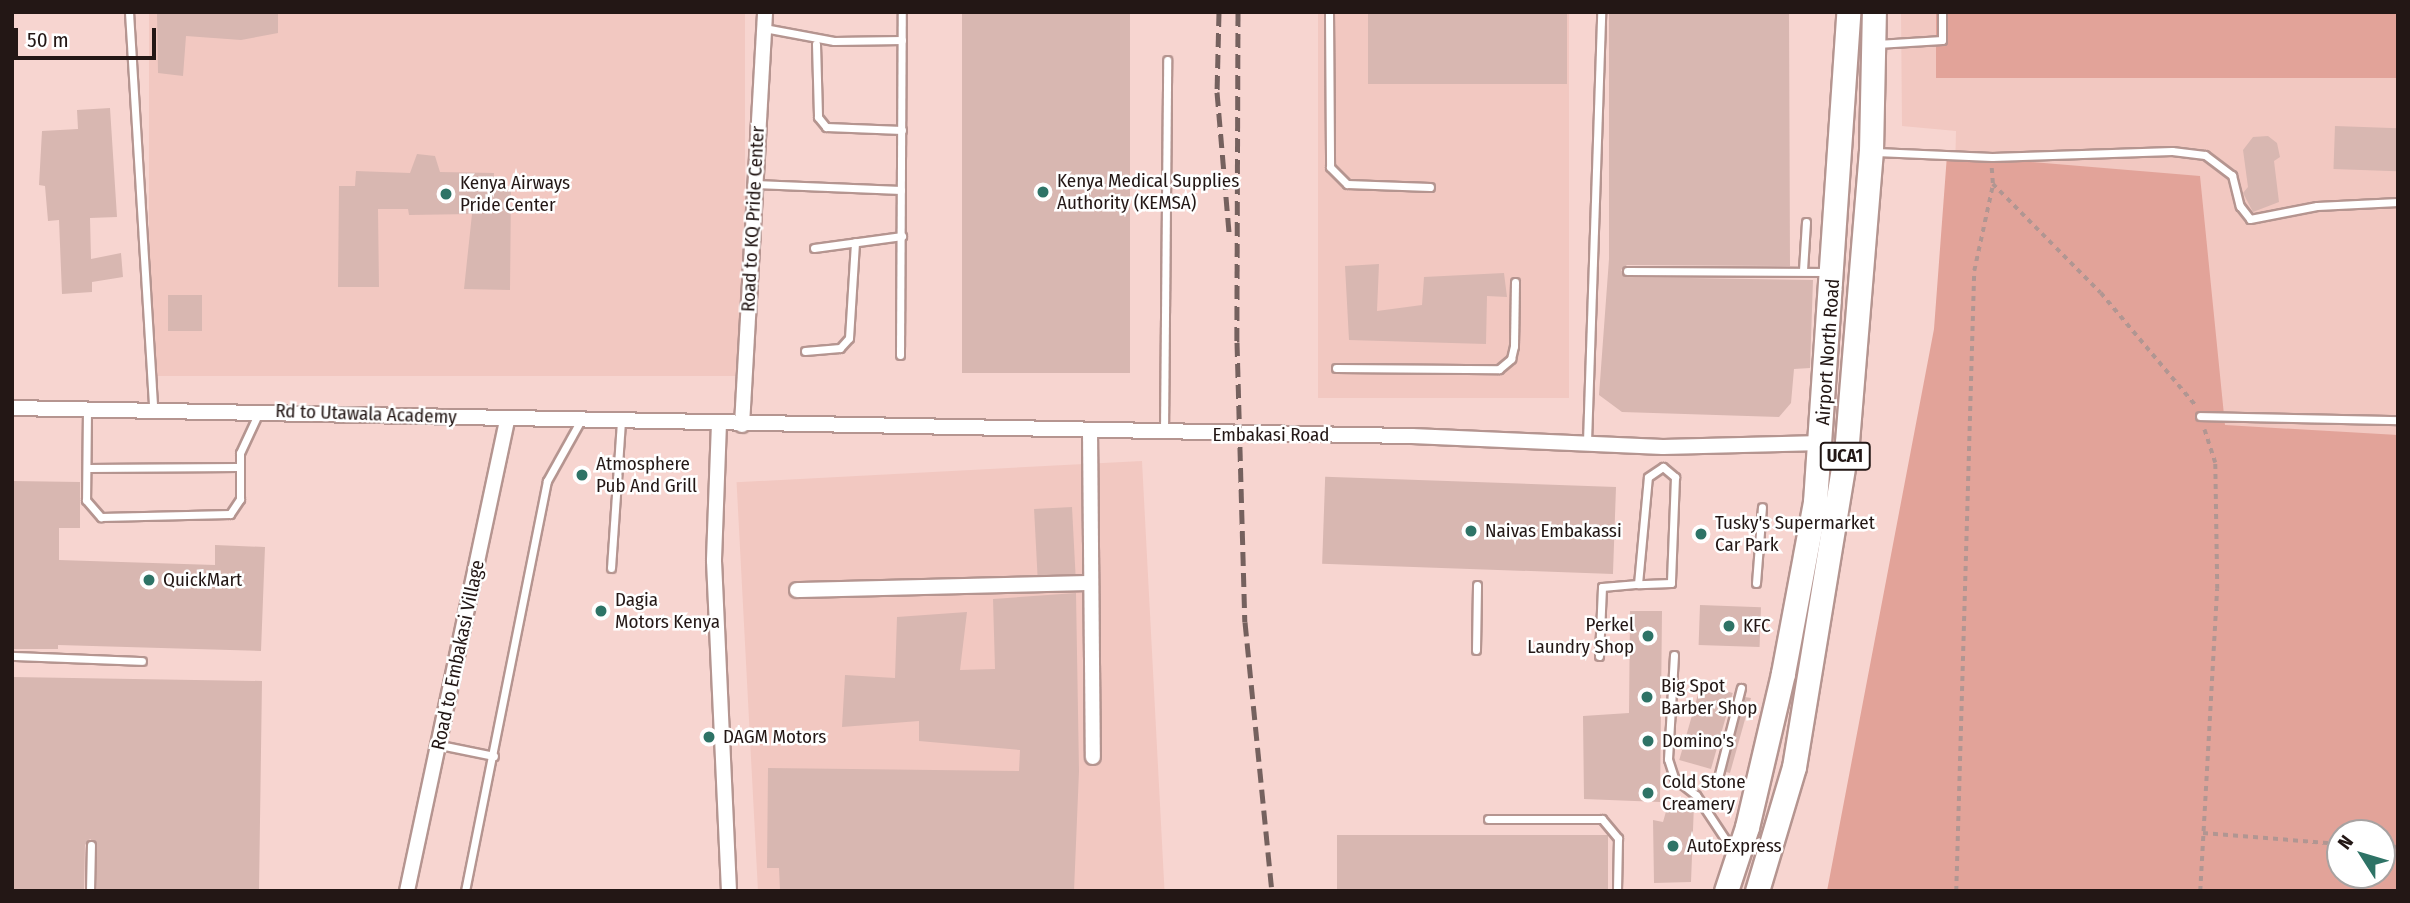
<!DOCTYPE html>
<html>
<head>
<meta charset="utf-8">
<style>
	body { margin:0 }
	#map { position:relative; width:2410px; height:903px; overflow:hidden; background:#f7d5d0; font-family:"Fira Sans Condensed",sans-serif }
	div>[style] { position:absolute }
	.built>* { inset:0; background:#f2c8c1; transform-origin:0 0 }
	.green>* { inset:0; background:#e2a399; transform-origin:0 0 }
	.building>* { inset:0; background:#d8b7b1; transform-origin:0 0 }
	.path>* { height:3.5px; margin-top:-1.75px; transform-origin:0; background:repeating-linear-gradient(90deg,#b19692 0 5px,transparent 0 10px) }
	.roads { filter:drop-shadow(2px 0 #b59590) drop-shadow(-2px 0 #b59590) drop-shadow(0 2px #b59590) drop-shadow(0 -2px #b59590) }
	.lane>* { height:7px; margin:-3.5px; padding:0 3.5px; transform-origin:3.5px; border-radius:3.5px; background:#fff }
	.street>* { height:14px; margin:-7px; padding:0 7px; transform-origin:7px; border-radius:7px; background:#fff }
	.primary>* { height:23px; margin:-11.5px; padding:0 11.5px; transform-origin:11.5px; border-radius:11.5px; background:#fff }
	.rail>* { height:5px; margin-top:-2.5px; transform-origin:0; background:repeating-linear-gradient(90deg,#75615e 0 14px,transparent 0 21px) }
	.dots>* { width:19px; height:19px; translate:-50% -50%; box-sizing:border-box; border:4px solid #fff; border-radius:50% }
	span { translate:-50% -50%; white-space:nowrap; text-align:center; line-height:1.15; -webkit-text-stroke:5px #fff; paint-order:stroke }
	.shield-label span { padding:2px 5px; background:#fff; border:2px solid; border-radius:5px; -webkit-text-stroke-width:0 }
	.shield-label { font-size:18px; color:#231715; font-weight:700 }
	.poi-label { font-size:19px; color:#231715 }
	.left { translate:0 -50%; text-align:left }
	.right { translate:-100% -50%; text-align:right }
	.street-label { font-size:19px; color:#231715 }
	.frame { position:absolute; inset:0; border:14px solid #231715; pointer-events:none }
	.north { position:absolute; left:2326px; top:819px; width:70px; height:70px; box-sizing:border-box; background:#fff; border:2px solid #a7a2a1; border-radius:50%; rotate:307deg; font-size:19px; font-weight:700; line-height:28px; text-align:center; color:#231715 }
	.north::after { content:''; display:block; margin:auto; width:24px; height:32px; background:#2e7366; clip-path:polygon(50% 0,100% 100%,50% 72%,0 100%) }
	.scale { position:absolute; left:14px; top:28px; width:142px; height:32px; box-sizing:border-box; border:4px solid #231715; border-top:0; padding-left:9px; font-size:21px; line-height:24px; white-space:nowrap; color:#231715; -webkit-text-stroke:5px #fff; paint-order:stroke }
</style>
</head>
<body>
<div id="map">
	<div class="built">
		<div style="left:149px;top:12px;width:596px;height:364px"></div>
		<div style="left:1318px;top:12px;width:251px;height:386px"></div>
		<div style="clip-path:polygon(evenodd,1901px 12px,2398px 12px,2398px 891px,1937px 891px,1956px 131px,1902px 126px,1901px 12px,2340px 833px,2382px 833px,2382px 875px,2340px 875px,2340px 833px)"></div>
		<div style="left:1142px;top:461px;width:431px;height:406px;rotate:87deg"></div>
	</div>
	<div class="green">
		<div style="left:1936px;top:12px;width:462px;height:66px"></div>
		<div style="clip-path:polygon(evenodd,1947px 155px,2200px 176px,2225px 425px,2398px 435px,2398px 891px,1827px 891px,1934px 329px,1947px 155px,2340px 833px,2382px 833px,2382px 875px,2340px 875px,2340px 833px)"></div>
	</div>
	<div class="building">
		<div style="clip-path:polygon(157px 12px,278px 12px,278px 33px,241px 40px,186px 36px,183px 76px,158px 73px)"></div>
		<div style="left:962px;top:12px;width:168px;height:361px"></div>
		<div style="left:1368px;top:12px;width:199px;height:72px"></div>
		<div style="clip-path:polygon(1609px 12px,1789px 12px,1790px 266px,1627px 265px,1621px 270px,1627px 277px,1813px 280px,1810px 368px,1794px 369px,1791px 403px,1779px 417px,1622px 412px,1599px 395px,1609px 259px)"></div>
		<div style="clip-path:polygon(110px 108px,117px 217px,90px 218px,91px 259px,121px 253px,123px 277px,92px 282px,92px 292px,62px 294px,59px 220px,48px 221px,45px 186px,39px 185px,42px 131px,78px 129px,77px 110px)"></div>
		<div style="left:2335px;top:126px;width:63px;height:43px;rotate:2deg"></div>
		<div style="clip-path:polygon(2268px 136px,2277px 143px,2280px 157px,2274px 161px,2279px 202px,2253px 212px,2243px 193px,2248px 187px,2243px 150px,2253px 137px)"></div>
		<div style="clip-path:polygon(417px 154px,435px 156px,440px 172px,494px 173px,493px 189px,511px 189px,510px 290px,464px 289px,472px 214px,409px 215px,408px 209px,378px 209px,379px 287px,338px 287px,339px 186px,355px 186px,356px 171px,410px 173px)"></div>
		<div style="clip-path:polygon(1379px 264px,1377px 311px,1422px 305px,1424px 277px,1504px 273px,1507px 297px,1487px 296px,1486px 344px,1349px 340px,1345px 266px)"></div>
		<div style="left:168px;top:295px;width:34px;height:36px"></div>
		<div style="clip-path:polygon(12px 481px,80px 482px,80px 528px,59px 528px,59px 560px,215px 565px,215px 545px,265px 547px,261px 651px,58px 645px,58px 649px,12px 649px)"></div>
		<div style="left:1616px;top:487px;width:87px;height:291px;rotate:92deg"></div>
		<div style="left:1072px;top:507px;width:67px;height:38px;rotate:87deg"></div>
		<div style="clip-path:polygon(1076px 593px,1079px 771px,1074px 891px,780px 891px,779px 868px,767px 868px,768px 768px,1019px 771px,1020px 750px,919px 741px,919px 721px,842px 727px,845px 675px,895px 678px,897px 617px,967px 612px,960px 670px,995px 669px,993px 599px)"></div>
		<div style="left:1700px;top:605px;width:61px;height:40px;rotate:2deg"></div>
		<div style="clip-path:polygon(1630px 611px,1662px 611px,1660px 802px,1584px 799px,1583px 716px,1629px 713px)"></div>
		<div style="clip-path:polygon(12px 677px,262px 681px,259px 891px,96px 891px,97px 844px,90px 839px,85px 845px,84px 891px,12px 891px)"></div>
		<div style="left:1701px;top:684px;width:33px;height:79px;rotate:16deg"></div>
		<div style="clip-path:polygon(1745px 697px,1751px 698px,1730px 773px,1726px 772px)"></div>
		<div style="clip-path:polygon(1694px 804px,1691px 882px,1654px 883px,1653px 820px,1663px 822px,1667px 808px)"></div>
		<div style="left:1337px;top:835px;width:271px;height:56px"></div>
	</div>
	<div class="path">
		<div style="left:1992px;top:168px;width:16px;rotate:86deg"></div>
		<div style="left:1993px;top:184px;width:153px;rotate:45.3deg"></div>
		<div style="left:2101px;top:293px;width:148px;rotate:49.9deg"></div>
		<div style="left:2203px;top:833px;width:137px;rotate:4.6deg"></div>
		<div style="left:2382px;top:846px;width:16px;rotate:4deg"></div>
		<div style="left:1956px;top:891px;width:620px;rotate:-88.34deg"></div>
		<div style="left:1974px;top:271px;width:89px;rotate:-77.7deg"></div>
		<div style="left:2200px;top:891px;width:302px;rotate:-86.8deg"></div>
		<div style="left:2217px;top:589px;width:126px;rotate:-90.9deg"></div>
		<div style="left:2215px;top:463px;width:35px;rotate:-108deg"></div>
	</div>
	<div class="roads">
		<div class="lane">
			<div style="left:129px;top:12px;width:399px;rotate:86.5deg"></div>
			<div style="left:1329px;top:12px;width:155px;rotate:89.6deg"></div>
			<div style="left:1330px;top:167px;width:24px;rotate:45deg"></div>
			<div style="left:1347px;top:184px;width:83px;rotate:2.1deg"></div>
			<div style="left:764px;top:28px;width:71px;rotate:10.5deg"></div>
			<div style="left:834px;top:41px;width:68px;rotate:-0.8deg"></div>
			<div style="left:816px;top:44px;width:73px;rotate:88.4deg"></div>
			<div style="left:818px;top:117px;width:13px;rotate:51deg"></div>
			<div style="left:826px;top:127px;width:76px;rotate:2.3deg"></div>
			<div style="left:1877px;top:44px;width:65px;rotate:-3.5deg"></div>
			<div style="left:1942px;top:40px;width:28px;rotate:-90deg"></div>
			<div style="left:1876px;top:152px;width:116px;rotate:2.5deg"></div>
			<div style="left:1992px;top:157px;width:180px;rotate:-1.9deg"></div>
			<div style="left:2172px;top:151px;width:33px;rotate:7deg"></div>
			<div style="left:2205px;top:155px;width:34px;rotate:37deg"></div>
			<div style="left:2232px;top:175px;width:32px;rotate:76deg"></div>
			<div style="left:2240px;top:206px;width:16px;rotate:52deg"></div>
			<div style="left:2250px;top:219px;width:68px;rotate:-11deg"></div>
			<div style="left:2317px;top:206px;width:81px;rotate:-2.8deg"></div>
			<div style="left:755px;top:184px;width:146px;rotate:2.4deg"></div>
			<div style="left:814px;top:248px;width:89px;rotate:-7.8deg"></div>
			<div style="left:1803px;top:270px;width:48px;rotate:-86.4deg"></div>
			<div style="left:1627px;top:271px;width:199px;rotate:0.3deg"></div>
			<div style="left:805px;top:351px;width:35px;rotate:-5deg"></div>
			<div style="left:840px;top:348px;width:13px;rotate:-48deg"></div>
			<div style="left:849px;top:338px;width:96px;rotate:-86.4deg"></div>
			<div style="left:900px;top:355px;width:343px;rotate:-89.7deg"></div>
			<div style="left:1336px;top:368px;width:163px;rotate:0.4deg"></div>
			<div style="left:1499px;top:369px;width:16px;rotate:-40deg"></div>
			<div style="left:1511px;top:359px;width:13px;rotate:-77deg"></div>
			<div style="left:1514px;top:346px;width:64px;rotate:-89.1deg"></div>
			<div style="left:87px;top:410px;width:90px;rotate:90.6deg"></div>
			<div style="left:86px;top:500px;width:23px;rotate:49deg"></div>
			<div style="left:101px;top:517px;width:129px;rotate:-1.3deg"></div>
			<div style="left:230px;top:514px;width:18px;rotate:-56deg"></div>
			<div style="left:240px;top:499px;width:46px;rotate:-90deg"></div>
			<div style="left:240px;top:453px;width:45px;rotate:-65.1deg"></div>
			<div style="left:2200px;top:416px;width:198px;rotate:1.2deg"></div>
			<div style="left:1164px;top:431px;width:371px;rotate:-89.5deg"></div>
			<div style="left:1587px;top:442px;width:430px;rotate:-88.1deg"></div>
			<div style="left:1663px;top:467px;width:16px;rotate:40deg"></div>
			<div style="left:1675px;top:477px;width:106px;rotate:92.2deg"></div>
			<div style="left:1671px;top:583px;width:33px;rotate:178deg"></div>
			<div style="left:1638px;top:584px;width:107px;rotate:-84.7deg"></div>
			<div style="left:1648px;top:477px;width:18px;rotate:-34deg"></div>
			<div style="left:87px;top:468px;width:151px;rotate:-0.4deg"></div>
			<div style="left:611px;top:568px;width:147px;rotate:-86.1deg"></div>
			<div style="left:1756px;top:583px;width:76px;rotate:-85.5deg"></div>
			<div style="left:1476px;top:650px;width:65px;rotate:-89.1deg"></div>
			<div style="left:1674px;top:655px;width:104px;rotate:93.3deg"></div>
			<div style="left:1668px;top:759px;width:20px;rotate:72deg"></div>
			<div style="left:1674px;top:778px;width:28px;rotate:38deg"></div>
			<div style="left:1696px;top:795px;width:67px;rotate:56.5deg"></div>
			<div style="left:12px;top:656px;width:130px;rotate:2.2deg"></div>
			<div style="left:1599px;top:656px;width:69px;rotate:-87.5deg"></div>
			<div style="left:1602px;top:587px;width:36px;rotate:-5deg"></div>
			<div style="left:440px;top:745px;width:55px;rotate:11.5deg"></div>
			<div style="left:1718px;top:778px;width:93px;rotate:-75.7deg"></div>
			<div style="left:1488px;top:819px;width:114px"></div>
			<div style="left:1602px;top:819px;width:25px;rotate:50deg"></div>
			<div style="left:1618px;top:838px;width:53px;rotate:91.1deg"></div>
			<div style="left:90px;top:891px;width:46px;rotate:-88.8deg"></div>
			<div style="left:465px;top:891px;width:418px;rotate:-78.7deg"></div>
			<div style="left:547px;top:481px;width:70px;rotate:-60.9deg"></div>
		</div>
		<div class="street">
			<div style="left:12px;top:408px;width:1400px;rotate:1.15deg"></div>
			<div style="left:1412px;top:436px;width:251px;rotate:2.5deg"></div>
			<div style="left:1663px;top:447px;width:159px;rotate:-1.4deg"></div>
			<div style="left:719px;top:423px;width:138px;rotate:92.1deg"></div>
			<div style="left:714px;top:561px;width:330px;rotate:87.4deg"></div>
			<div style="left:742px;top:425px;width:414px;rotate:-86.8deg"></div>
			<div style="left:1090px;top:431px;width:326px;rotate:89.5deg"></div>
			<div style="left:797px;top:590px;width:294px;rotate:-1.4deg"></div>
			<div style="left:407px;top:891px;width:482px;rotate:-78deg"></div>
		</div>
		<div class="primary">
			<div style="left:1726px;top:891px;width:67px;rotate:-71.8deg"></div>
			<div style="left:1747px;top:827px;width:158px;rotate:-76.8deg"></div>
			<div style="left:1783px;top:673px;width:174px;rotate:-79.4deg"></div>
			<div style="left:1815px;top:502px;width:491px;rotate:-86.1deg"></div>
			<div style="left:1757px;top:891px;width:129px;rotate:-73.4deg"></div>
			<div style="left:1794px;top:767px;width:329px;rotate:-80.7deg"></div>
			<div style="left:1847px;top:442px;width:292px;rotate:-85.3deg"></div>
			<div style="left:1871px;top:151px;width:139px;rotate:-88.8deg"></div>
		</div>
	</div>
	<div class="rail">
		<div style="left:1219px;top:12px;width:80px;rotate:91.4deg"></div>
		<div style="left:1217px;top:92px;width:142px;rotate:85.1deg"></div>
		<div style="left:1238px;top:12px;width:330px;rotate:90.2deg"></div>
		<div style="left:1237px;top:342px;width:280px;rotate:88.4deg"></div>
		<div style="left:1245px;top:622px;width:270px;rotate:84.3deg"></div>
	</div>
	<div class="dots">
		<div style="left:1043px;top:192px;background:#2e7366"></div>
		<div style="left:446px;top:194px;background:#2e7366"></div>
		<div style="left:582px;top:475px;background:#2e7366"></div>
		<div style="left:1471px;top:531px;background:#2e7366"></div>
		<div style="left:1701px;top:534px;background:#2e7366"></div>
		<div style="left:149px;top:580px;background:#2e7366"></div>
		<div style="left:601px;top:611px;background:#2e7366"></div>
		<div style="left:1729px;top:626px;background:#2e7366"></div>
		<div style="left:1648px;top:636px;background:#2e7366"></div>
		<div style="left:1647px;top:697px;background:#2e7366"></div>
		<div style="left:709px;top:737px;background:#2e7366"></div>
		<div style="left:1648px;top:741px;background:#2e7366"></div>
		<div style="left:1648px;top:793px;background:#2e7366"></div>
		<div style="left:1673px;top:846px;background:#2e7366"></div>
	</div>
	<div class="shield-label">
		<span style="left:1845px;top:456px">UCA1</span>
	</div>
	<div class="poi-label">
		<span class="left" style="left:1057px;top:192px">Kenya Medical Supplies<br>Authority (KEMSA)</span>
		<span class="left" style="left:460px;top:194px">Kenya Airways<br>Pride Center</span>
		<span class="left" style="left:596px;top:475px">Atmosphere<br>Pub And Grill</span>
		<span class="left" style="left:1715px;top:534px">Tusky's Supermarket<br>Car Park</span>
		<span class="left" style="left:1485px;top:531px">Naivas Embakassi</span>
		<span class="left" style="left:163px;top:580px">QuickMart</span>
		<span class="left" style="left:615px;top:611px">Dagia<br>Motors Kenya</span>
		<span class="right" style="left:1634px;top:636px">Perkel<br>Laundry Shop</span>
		<span class="left" style="left:1743px;top:626px">KFC</span>
		<span class="left" style="left:1661px;top:697px">Big Spot<br>Barber Shop</span>
		<span class="left" style="left:723px;top:737px">DAGM Motors</span>
		<span class="left" style="left:1662px;top:741px">Domino's</span>
		<span class="left" style="left:1662px;top:793px">Cold Stone<br>Creamery</span>
		<span class="left" style="left:1687px;top:846px">AutoExpress</span>
	</div>
	<div class="street-label">
		<span style="left:753px;top:219px;rotate:-87deg">Road to KQ Pride Center</span>
		<span style="left:1828px;top:352px;rotate:-86deg">Airport North Road</span>
		<span style="left:366px;top:414px;rotate:2deg">Rd to Utawala Academy</span>
		<span style="left:1271px;top:435px">Embakasi Road</span>
		<span style="left:458px;top:655px;rotate:-78deg">Road to Embakasi Village</span>
	</div>
	<div class="frame"></div>
	<div class="north">N</div>
	<div class="scale">50 m</div>
</div>
</body>
</html>
